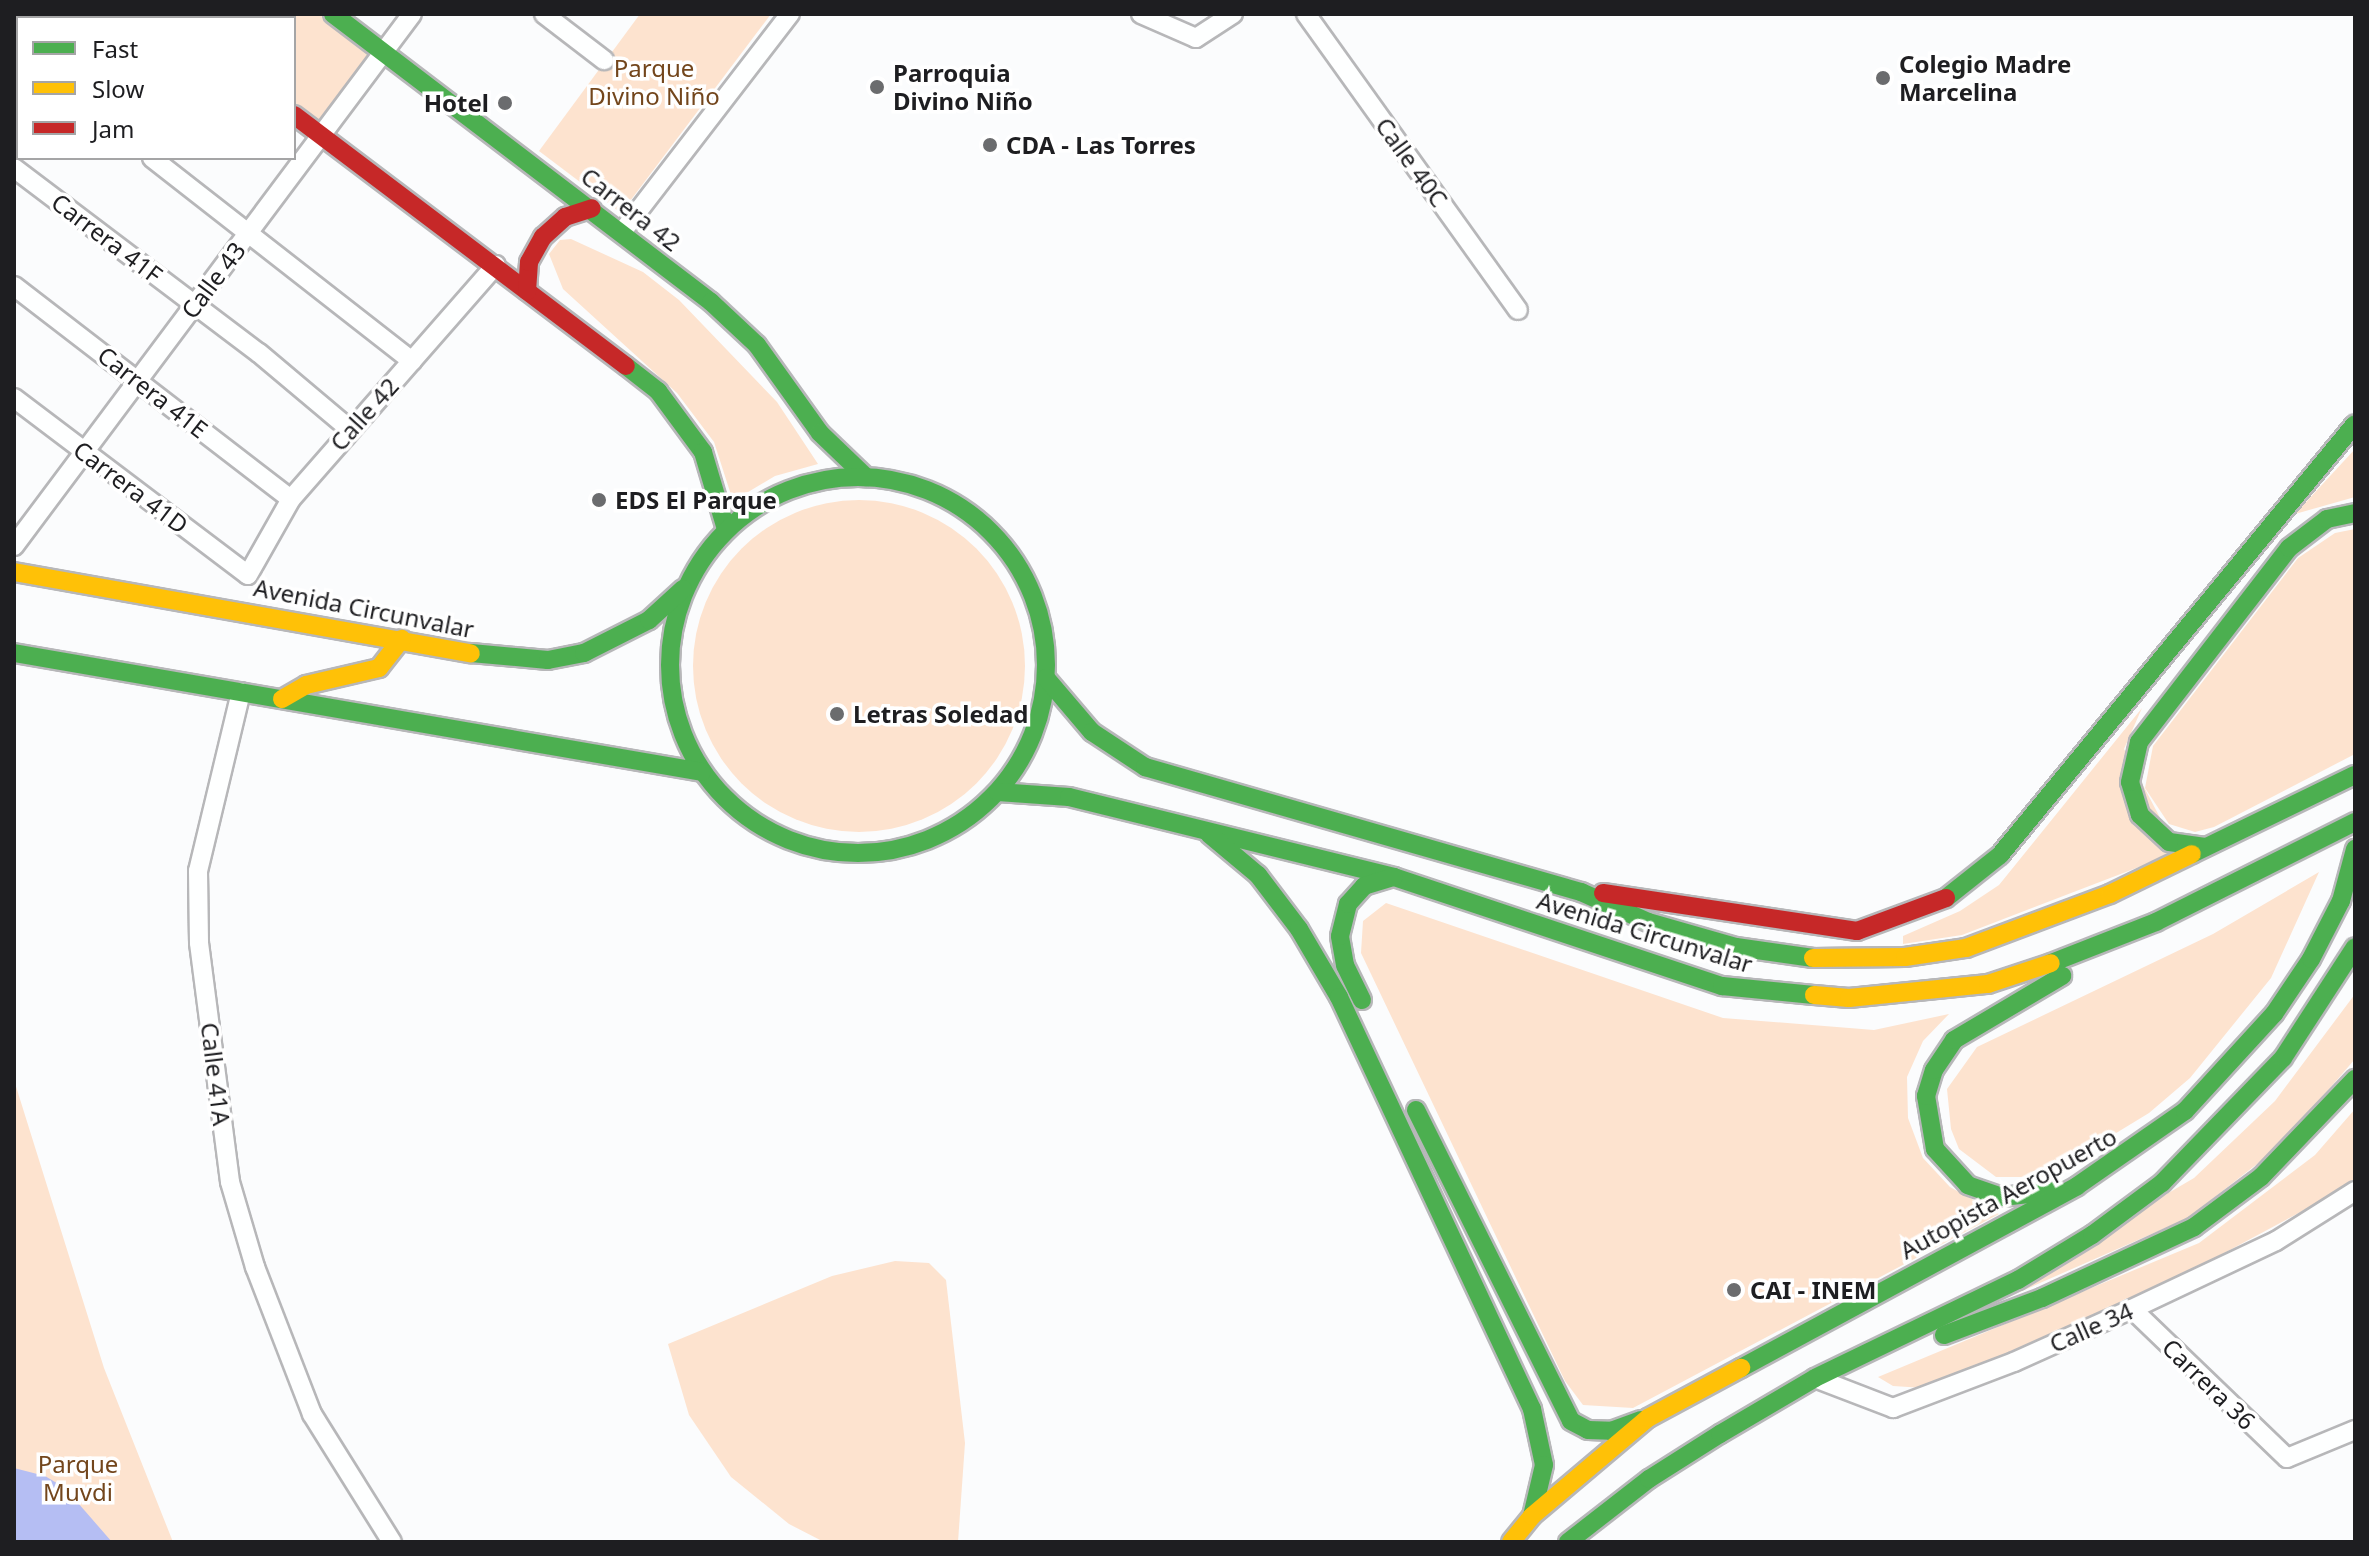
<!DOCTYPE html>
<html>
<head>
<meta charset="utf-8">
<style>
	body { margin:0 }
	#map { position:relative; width:2369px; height:1556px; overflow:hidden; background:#fbfcfd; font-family:"Noto Sans",sans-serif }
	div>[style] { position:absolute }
	.green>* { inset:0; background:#fde3cf }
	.round { border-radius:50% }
	.water>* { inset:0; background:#b5bef3 }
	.roads { filter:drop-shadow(2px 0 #b7b7b9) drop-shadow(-2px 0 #b7b7b9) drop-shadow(0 2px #b7b7b9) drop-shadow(0 -2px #b7b7b9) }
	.street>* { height:18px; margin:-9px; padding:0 9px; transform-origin:9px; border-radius:9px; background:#feffff }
	.fast>* { height:18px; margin:-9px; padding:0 9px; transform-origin:9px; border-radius:9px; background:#4caf50 }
	.fast>.ring { margin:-9px; padding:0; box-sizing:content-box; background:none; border:18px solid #4caf50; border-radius:50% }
	.slow>* { height:18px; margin:-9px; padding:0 9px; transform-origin:9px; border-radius:9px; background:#ffc107 }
	.jam>* { height:18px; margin:-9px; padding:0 9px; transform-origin:9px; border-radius:9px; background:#c62828 }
	.dots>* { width:22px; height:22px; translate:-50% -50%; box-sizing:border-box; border:4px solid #fff; border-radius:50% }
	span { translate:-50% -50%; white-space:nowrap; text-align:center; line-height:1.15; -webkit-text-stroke:7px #fff; paint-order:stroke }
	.poi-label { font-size:24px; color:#1e1e21; font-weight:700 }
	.left { translate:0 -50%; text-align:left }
	.right { translate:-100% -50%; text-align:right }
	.park-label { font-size:24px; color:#73461c }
	.street-label { font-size:24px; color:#1e1e21 }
	.frame { position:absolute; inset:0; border:16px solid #1e1e21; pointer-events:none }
	.legend { position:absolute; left:16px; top:16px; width:280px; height:144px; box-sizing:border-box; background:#fff; border:2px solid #a5a5a6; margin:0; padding:10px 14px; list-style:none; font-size:24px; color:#1e1e21 }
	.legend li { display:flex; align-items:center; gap:16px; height:40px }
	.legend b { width:40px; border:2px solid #a5a5a6 }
</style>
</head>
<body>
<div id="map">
	<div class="green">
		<div style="clip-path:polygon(164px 14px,333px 14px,383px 53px,321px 136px,294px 115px,294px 18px)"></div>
		<div style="clip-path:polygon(640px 14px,771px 14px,621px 213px,539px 151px)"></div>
		<div style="clip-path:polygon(571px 239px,643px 272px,679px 300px,777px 402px,818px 464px,775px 476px,733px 501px,714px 442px,677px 393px,563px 289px,549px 254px,560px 240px)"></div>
		<div style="clip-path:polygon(2355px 449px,2355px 497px,2295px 514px)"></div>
		<div class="round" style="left:693px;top:500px;width:332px;height:332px"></div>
		<div style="clip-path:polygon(2355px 529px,2355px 754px,2214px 827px,2195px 832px,2169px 824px,2145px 788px,2153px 746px,2298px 558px,2335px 533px)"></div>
		<div style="clip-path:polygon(2142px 708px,2124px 749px,2178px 852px,1962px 935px,1903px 944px,1903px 936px,1960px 911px,1999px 885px)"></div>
		<div style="clip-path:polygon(2319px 872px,2271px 978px,2190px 1078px,2149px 1113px,2044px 1177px,1996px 1177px,1959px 1149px,1951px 1129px,1947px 1089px,1977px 1047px,2213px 934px)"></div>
		<div style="clip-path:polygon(1386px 903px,1723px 1018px,1874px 1030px,1949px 1014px,1923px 1041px,1907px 1077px,1908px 1118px,1923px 1158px,1950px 1187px,1999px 1214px,1633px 1408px,1583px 1405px,1565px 1381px,1361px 953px,1363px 921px)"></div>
		<div style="clip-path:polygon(2355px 994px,2355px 1059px,2280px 1146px,2188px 1218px,1940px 1327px,2194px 1178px,2275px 1101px)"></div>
		<div style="clip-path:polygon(14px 1080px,104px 1368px,173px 1542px,14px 1542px)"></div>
		<div style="clip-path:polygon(2355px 1109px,2355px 1182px,2349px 1186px,2187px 1273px,2019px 1351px,1924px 1388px,1893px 1386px,1878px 1377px,2199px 1243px,2315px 1155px)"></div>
		<div style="clip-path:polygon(895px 1261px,929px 1263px,946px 1280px,965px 1443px,958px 1542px,824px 1542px,789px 1524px,731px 1477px,689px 1415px,668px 1344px,832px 1276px)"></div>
	</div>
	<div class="water">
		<div style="clip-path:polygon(14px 1468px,45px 1476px,65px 1488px,112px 1542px,14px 1542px)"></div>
	</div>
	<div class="roads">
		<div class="street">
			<div style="left:544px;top:14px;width:76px;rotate:37.5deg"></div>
			<div style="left:1141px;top:14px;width:60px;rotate:23.6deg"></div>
			<div style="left:1196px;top:38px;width:44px;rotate:-33deg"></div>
			<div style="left:1306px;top:14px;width:364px;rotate:54.4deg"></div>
			<div style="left:41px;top:18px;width:5px;rotate:-53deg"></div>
			<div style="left:14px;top:52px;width:6px;rotate:-51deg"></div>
			<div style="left:152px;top:158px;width:330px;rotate:38deg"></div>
			<div style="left:14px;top:168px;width:307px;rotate:37.1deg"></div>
			<div style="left:259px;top:353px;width:116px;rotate:40.1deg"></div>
			<div style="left:622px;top:232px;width:275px;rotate:-52.4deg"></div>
			<div style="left:14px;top:286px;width:349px;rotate:37.6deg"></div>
			<div style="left:14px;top:398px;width:293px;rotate:37.1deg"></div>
			<div style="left:14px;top:546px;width:664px;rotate:-53.2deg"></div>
			<div style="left:248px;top:575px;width:87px;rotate:-60.5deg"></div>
			<div style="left:291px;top:499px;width:311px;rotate:-48.8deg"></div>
			<div style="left:241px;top:692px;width:184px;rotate:103.5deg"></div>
			<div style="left:198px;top:871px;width:72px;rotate:89.2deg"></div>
			<div style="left:199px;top:943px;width:241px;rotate:82.6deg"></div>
			<div style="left:230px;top:1182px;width:89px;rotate:73.6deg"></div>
			<div style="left:255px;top:1267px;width:158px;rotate:68.8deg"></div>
			<div style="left:312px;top:1414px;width:151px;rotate:58deg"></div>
			<div style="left:2132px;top:1309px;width:215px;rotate:43.9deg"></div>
			<div style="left:2287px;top:1458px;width:74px;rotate:-22.4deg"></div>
			<div style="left:1815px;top:1378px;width:84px;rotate:21deg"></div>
			<div style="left:1893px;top:1408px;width:129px;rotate:-20.8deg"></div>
			<div style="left:2014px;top:1362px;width:129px;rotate:-24.2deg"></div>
			<div style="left:2132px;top:1309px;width:159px;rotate:-25.3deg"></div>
			<div style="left:2276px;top:1241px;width:93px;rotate:-32.3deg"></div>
		</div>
		<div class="fast">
			<div style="left:164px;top:14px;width:6px;rotate:39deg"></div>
			<div style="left:333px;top:14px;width:475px;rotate:37.3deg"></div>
			<div style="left:711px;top:302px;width:63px;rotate:43.1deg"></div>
			<div style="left:757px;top:345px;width:108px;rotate:54.4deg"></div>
			<div style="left:820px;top:433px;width:64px;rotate:43.7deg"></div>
			<div style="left:626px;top:366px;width:41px;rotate:38deg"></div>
			<div style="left:658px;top:391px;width:76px;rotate:53.6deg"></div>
			<div style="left:703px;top:452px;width:80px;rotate:73.4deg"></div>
			<div class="ring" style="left:670px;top:477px;width:358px;height:358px"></div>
			<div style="left:14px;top:653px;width:698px;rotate:9.81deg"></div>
			<div style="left:471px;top:653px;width:77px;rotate:5.2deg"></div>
			<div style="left:548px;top:660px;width:37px;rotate:-11deg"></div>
			<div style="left:584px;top:653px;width:73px;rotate:-26.9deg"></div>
			<div style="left:649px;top:620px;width:46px;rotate:-42.4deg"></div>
			<div style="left:1046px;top:678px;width:71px;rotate:49.6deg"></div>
			<div style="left:1092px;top:732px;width:64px;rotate:33.4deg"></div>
			<div style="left:1145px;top:767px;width:454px;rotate:16deg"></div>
			<div style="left:1581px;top:892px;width:73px;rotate:24.1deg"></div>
			<div style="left:1648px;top:922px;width:91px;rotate:15.9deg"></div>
			<div style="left:1736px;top:947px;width:78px;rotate:8.1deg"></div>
			<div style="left:998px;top:792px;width:71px;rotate:4deg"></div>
			<div style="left:1069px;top:797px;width:335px;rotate:13.8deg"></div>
			<div style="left:1394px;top:877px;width:346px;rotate:18.4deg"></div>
			<div style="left:1722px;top:986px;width:92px;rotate:5.6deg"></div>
			<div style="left:1209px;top:834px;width:64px;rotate:39.9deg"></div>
			<div style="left:1258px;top:875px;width:68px;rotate:52.8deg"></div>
			<div style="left:1299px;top:929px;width:79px;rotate:59.5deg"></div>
			<div style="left:1339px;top:997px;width:455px;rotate:64.9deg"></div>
			<div style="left:1532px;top:1409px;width:57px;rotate:77.9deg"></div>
			<div style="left:1544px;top:1465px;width:52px;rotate:103.2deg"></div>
			<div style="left:2205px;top:847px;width:36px;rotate:-172deg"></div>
			<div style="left:2169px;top:842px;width:40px;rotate:-137deg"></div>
			<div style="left:2140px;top:815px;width:34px;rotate:-107deg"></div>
			<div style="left:2130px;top:782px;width:41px;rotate:-77.3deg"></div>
			<div style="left:2139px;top:742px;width:245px;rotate:-52.3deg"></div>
			<div style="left:2289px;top:548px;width:48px;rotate:-37.3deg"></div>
			<div style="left:2327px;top:519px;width:29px;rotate:-12deg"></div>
			<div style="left:2192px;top:854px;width:181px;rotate:-25.9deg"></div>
			<div style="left:1946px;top:898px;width:69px;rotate:-38.5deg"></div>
			<div style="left:2000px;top:855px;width:558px;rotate:-50.52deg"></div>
			<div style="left:2051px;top:963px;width:113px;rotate:-21.3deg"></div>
			<div style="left:2156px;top:922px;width:223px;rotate:-26.7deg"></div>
			<div style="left:1362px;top:1000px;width:39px;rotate:-116deg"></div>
			<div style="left:1345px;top:965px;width:29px;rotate:-100deg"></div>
			<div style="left:1340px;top:936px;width:33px;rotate:-76deg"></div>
			<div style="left:1348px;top:904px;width:24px;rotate:-48deg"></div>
			<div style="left:1364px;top:886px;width:31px;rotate:-17deg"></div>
			<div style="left:1416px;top:1110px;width:347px;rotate:63.5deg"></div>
			<div style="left:1571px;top:1421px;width:19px;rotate:28deg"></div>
			<div style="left:1588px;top:1430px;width:23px;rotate:2deg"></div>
			<div style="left:1611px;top:1431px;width:32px;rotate:-20deg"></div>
			<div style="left:2055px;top:1191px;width:53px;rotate:173.5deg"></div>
			<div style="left:2002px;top:1197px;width:36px;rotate:-161deg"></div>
			<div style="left:1968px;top:1185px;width:49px;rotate:-132.5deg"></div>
			<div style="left:1935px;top:1149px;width:54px;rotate:-99.6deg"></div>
			<div style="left:1926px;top:1096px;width:27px;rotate:-73deg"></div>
			<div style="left:1934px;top:1070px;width:36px;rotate:-56deg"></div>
			<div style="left:1954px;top:1040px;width:126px;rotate:-30.7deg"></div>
			<div style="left:1944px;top:1335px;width:105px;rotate:-20.7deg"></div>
			<div style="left:2042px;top:1298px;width:168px;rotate:-25deg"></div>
			<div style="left:2194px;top:1227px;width:84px;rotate:-36.7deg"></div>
			<div style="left:2261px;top:1177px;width:136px;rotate:-46.2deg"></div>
			<div style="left:1741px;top:1368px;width:382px;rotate:-28.4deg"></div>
			<div style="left:2077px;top:1186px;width:131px;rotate:-34.8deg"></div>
			<div style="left:2185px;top:1111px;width:132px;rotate:-47.5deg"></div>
			<div style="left:2274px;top:1014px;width:66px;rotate:-56.1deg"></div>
			<div style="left:2311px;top:959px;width:65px;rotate:-62.7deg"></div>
			<div style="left:2341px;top:901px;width:54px;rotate:-74.9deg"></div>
			<div style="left:1568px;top:1542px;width:103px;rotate:-37.9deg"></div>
			<div style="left:1649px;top:1479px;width:84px;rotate:-32.4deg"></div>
			<div style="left:1720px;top:1434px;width:110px;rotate:-30.5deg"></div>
			<div style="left:1815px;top:1378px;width:225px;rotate:-25.8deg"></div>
			<div style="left:2018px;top:1280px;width:87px;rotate:-31.3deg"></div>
			<div style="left:2092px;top:1235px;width:87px;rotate:-36.6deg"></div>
			<div style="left:2162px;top:1183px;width:174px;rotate:-45.9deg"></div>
			<div style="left:2283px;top:1058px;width:132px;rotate:-57deg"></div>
		</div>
		<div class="slow">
			<div style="left:14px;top:572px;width:464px;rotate:10.1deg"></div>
			<div style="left:282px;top:699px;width:28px;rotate:-30deg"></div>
			<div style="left:306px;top:685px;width:75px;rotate:-13.1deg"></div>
			<div style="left:379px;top:668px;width:37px;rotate:-52deg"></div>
			<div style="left:1813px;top:958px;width:92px;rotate:-0.6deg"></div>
			<div style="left:1905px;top:957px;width:62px;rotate:-8.4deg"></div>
			<div style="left:1966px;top:948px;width:154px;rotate:-20.6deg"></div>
			<div style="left:2110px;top:894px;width:91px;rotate:-26deg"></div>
			<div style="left:1814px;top:995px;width:35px;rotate:5deg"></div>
			<div style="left:1849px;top:998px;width:140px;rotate:-5.8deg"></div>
			<div style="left:1988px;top:984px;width:66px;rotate:-18.4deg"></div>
			<div style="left:1511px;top:1542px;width:33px;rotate:-51deg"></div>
			<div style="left:1532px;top:1516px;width:152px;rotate:-40.2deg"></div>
			<div style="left:1648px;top:1418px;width:106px;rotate:-28.3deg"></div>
		</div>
		<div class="jam">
			<div style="left:294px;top:115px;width:416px;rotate:37.1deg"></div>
			<div style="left:527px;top:291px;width:29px;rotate:-86deg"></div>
			<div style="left:529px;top:262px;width:29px;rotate:-61deg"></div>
			<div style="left:543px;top:237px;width:30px;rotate:-42deg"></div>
			<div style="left:565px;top:217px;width:28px;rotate:-18deg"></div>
			<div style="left:1603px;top:893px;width:257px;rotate:8.5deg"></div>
			<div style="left:1857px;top:931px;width:95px;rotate:-20.3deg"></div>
		</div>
	</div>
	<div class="dots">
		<div style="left:1883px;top:78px;background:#6b6c6e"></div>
		<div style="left:877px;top:87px;background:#6b6c6e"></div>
		<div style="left:505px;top:103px;background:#6b6c6e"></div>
		<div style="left:990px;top:145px;background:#6b6c6e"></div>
		<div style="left:599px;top:500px;background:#6b6c6e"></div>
		<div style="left:837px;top:714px;background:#6b6c6e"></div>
		<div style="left:1734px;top:1290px;background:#6b6c6e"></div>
	</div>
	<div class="poi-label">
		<span class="left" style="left:1899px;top:78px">Colegio Madre<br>Marcelina</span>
		<span class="left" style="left:893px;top:87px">Parroquia<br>Divino Niño</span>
		<span class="right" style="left:489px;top:103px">Hotel</span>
		<span class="left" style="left:1006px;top:145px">CDA - Las Torres</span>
		<span class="left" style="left:615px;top:500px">EDS El Parque</span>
		<span class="left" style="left:853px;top:714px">Letras Soledad</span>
		<span class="left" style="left:1750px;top:1290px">CAI - INEM</span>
	</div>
	<div class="park-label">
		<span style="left:654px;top:82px">Parque<br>Divino Niño</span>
		<span style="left:78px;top:1478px">Parque<br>Muvdi</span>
	</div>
	<div class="street-label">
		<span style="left:1412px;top:162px;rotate:54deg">Calle 40C</span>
		<span style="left:631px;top:209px;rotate:38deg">Carrera 42</span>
		<span style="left:107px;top:238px;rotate:37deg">Carrera 41F</span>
		<span style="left:213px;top:280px;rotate:-53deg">Calle 43</span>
		<span style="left:153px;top:392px;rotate:38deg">Carrera 41E</span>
		<span style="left:364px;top:414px;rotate:-48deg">Calle 42</span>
		<span style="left:131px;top:487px;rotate:37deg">Carrera 41D</span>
		<span style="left:364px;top:608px;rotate:11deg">Avenida Circunvalar</span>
		<span style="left:1645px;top:932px;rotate:17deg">Avenida Circunvalar</span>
		<span style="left:216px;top:1074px;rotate:83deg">Calle 41A</span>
		<span style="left:2008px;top:1193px;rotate:-29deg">Autopista Aeropuerto</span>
		<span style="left:2091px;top:1327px;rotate:-24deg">Calle 34</span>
		<span style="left:2209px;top:1384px;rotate:44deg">Carrera 36</span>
	</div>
	<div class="frame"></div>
	<ul class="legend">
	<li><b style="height:10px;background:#4caf50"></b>Fast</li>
	<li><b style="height:10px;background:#ffc107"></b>Slow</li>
	<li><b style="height:10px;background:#c62828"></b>Jam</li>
	</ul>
</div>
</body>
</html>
